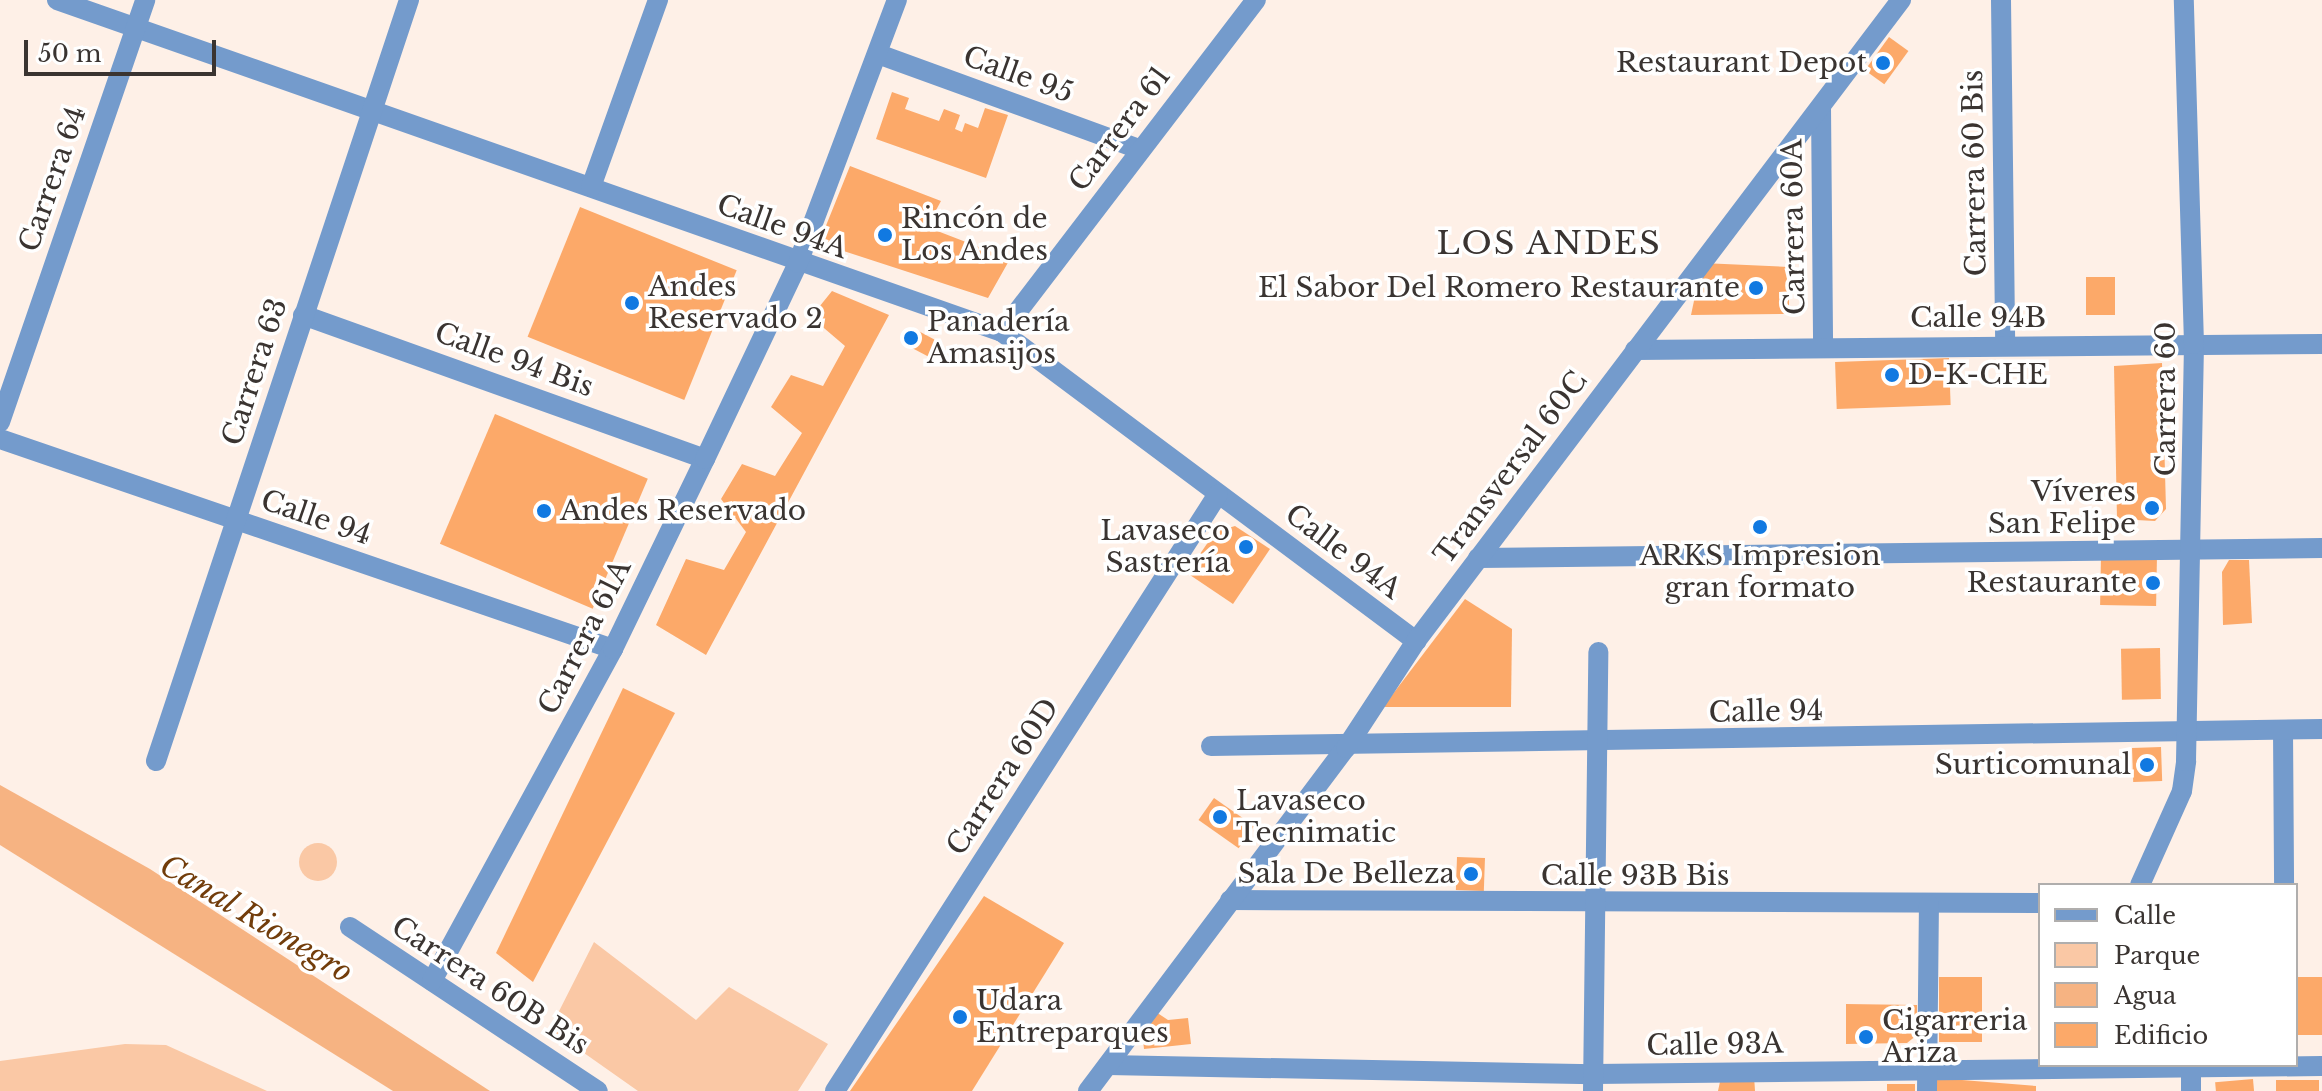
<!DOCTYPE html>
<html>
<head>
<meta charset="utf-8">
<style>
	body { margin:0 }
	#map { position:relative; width:2322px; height:1091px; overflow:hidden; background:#fef0e7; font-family:"Libre Baskerville",serif }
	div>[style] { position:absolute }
	.green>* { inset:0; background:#fac8a5 }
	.round { border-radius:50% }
	.water>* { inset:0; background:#f6b382 }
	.building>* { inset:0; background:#fca969; transform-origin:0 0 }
	.minor>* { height:20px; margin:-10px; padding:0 10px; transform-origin:10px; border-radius:10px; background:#749bcc }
	.dots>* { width:22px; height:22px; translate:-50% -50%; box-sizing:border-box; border:4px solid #fff; border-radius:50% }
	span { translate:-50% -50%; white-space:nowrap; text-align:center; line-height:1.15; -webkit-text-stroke:7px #fff; paint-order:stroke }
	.poi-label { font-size:28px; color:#3a3431 }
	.right { translate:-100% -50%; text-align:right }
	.left { translate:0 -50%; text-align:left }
	.street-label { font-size:28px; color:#3a3431 }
	.water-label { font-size:30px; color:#723d0b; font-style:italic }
	.quarter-label { font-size:32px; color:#3a3431; letter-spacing:2px }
	.legend { position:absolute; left:2038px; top:883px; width:260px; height:184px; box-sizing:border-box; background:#fff; border:2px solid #b0aead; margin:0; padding:10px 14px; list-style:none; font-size:24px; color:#3a3431 }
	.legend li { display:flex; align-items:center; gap:16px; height:40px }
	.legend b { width:40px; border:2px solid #b0aead }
	.scale { position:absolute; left:24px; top:40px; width:192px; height:36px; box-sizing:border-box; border:4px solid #3a3431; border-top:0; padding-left:10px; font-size:24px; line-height:28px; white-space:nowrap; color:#3a3431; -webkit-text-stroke:6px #fff; paint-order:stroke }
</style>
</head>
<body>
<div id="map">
	<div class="green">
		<div class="round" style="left:299px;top:843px;width:38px;height:38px"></div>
		<div style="clip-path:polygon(594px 942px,696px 1020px,729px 987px,828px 1044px,798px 1091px,638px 1091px,550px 1029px)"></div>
		<div style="clip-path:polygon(125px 1044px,166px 1045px,267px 1091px,0 1091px,0 1061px)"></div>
	</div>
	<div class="water">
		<div style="clip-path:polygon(0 785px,150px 869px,490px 1091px,393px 1091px,0 845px)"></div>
	</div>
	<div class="building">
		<div style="left:1889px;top:37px;width:24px;height:41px;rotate:36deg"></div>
		<div style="clip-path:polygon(892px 92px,909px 98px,905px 109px,939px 121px,944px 109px,960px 115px,955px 129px,962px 132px,965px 123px,978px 128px,985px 108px,1008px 115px,986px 178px,876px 139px)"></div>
		<div style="clip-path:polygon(850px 166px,941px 201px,927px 227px,1010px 259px,988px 298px,819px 243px)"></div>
		<div style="left:580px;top:207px;width:169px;height:140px;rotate:22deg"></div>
		<div style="clip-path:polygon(1702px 263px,1789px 267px,1789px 314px,1691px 315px)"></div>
		<div style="left:2086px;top:277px;width:29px;height:38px"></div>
		<div style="clip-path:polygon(832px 291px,889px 315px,706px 655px,656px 625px,686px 559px,724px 570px,746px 532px,721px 499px,742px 464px,775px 476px,802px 433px,771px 407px,791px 375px,823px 386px,845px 346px,811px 317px)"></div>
		<div style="left:911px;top:327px;width:36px;height:18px;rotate:28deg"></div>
		<div style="left:1949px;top:358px;width:47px;height:114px;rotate:88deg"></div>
		<div style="clip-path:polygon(2162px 363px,2166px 509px,2155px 521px,2117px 519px,2114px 366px)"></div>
		<div style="left:495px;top:414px;width:166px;height:141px;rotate:23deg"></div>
		<div style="clip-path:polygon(1235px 526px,1270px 549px,1233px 604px,1187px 573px,1215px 532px)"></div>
		<div style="left:2101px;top:554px;width:56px;height:51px;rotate:1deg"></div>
		<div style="clip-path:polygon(2229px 560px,2249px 560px,2252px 623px,2223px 625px,2222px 572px)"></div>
		<div style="clip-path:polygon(1465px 599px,1512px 629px,1511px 707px,1383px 707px)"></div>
		<div style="left:2160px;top:648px;width:51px;height:39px;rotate:89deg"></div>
		<div style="clip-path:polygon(623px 688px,675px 713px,533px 982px,496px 953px)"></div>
		<div style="left:2161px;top:747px;width:34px;height:29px;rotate:88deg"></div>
		<div style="left:1214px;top:798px;width:49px;height:27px;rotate:35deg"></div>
		<div style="left:1457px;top:857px;width:28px;height:33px;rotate:2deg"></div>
		<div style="clip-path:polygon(984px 896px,1064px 943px,972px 1091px,850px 1091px)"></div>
		<div style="left:1939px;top:977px;width:43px;height:65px"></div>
		<div style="left:2296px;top:977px;width:26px;height:58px"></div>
		<div style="clip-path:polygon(1846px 1004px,1917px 1005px,1917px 1035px,1907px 1043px,1846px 1044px)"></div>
		<div style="clip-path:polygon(1156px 1012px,1168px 1020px,1188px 1018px,1191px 1044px,1144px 1049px,1142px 1031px)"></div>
		<div style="clip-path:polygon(1754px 1076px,1755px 1091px,1718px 1091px,1721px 1077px)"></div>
		<div style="clip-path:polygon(1937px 1078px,2036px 1086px,2036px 1091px,1933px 1091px)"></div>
		<div style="left:2253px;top:1079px;width:12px;height:38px;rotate:85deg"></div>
		<div style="left:2276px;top:1080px;width:43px;height:11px"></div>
		<div style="left:1887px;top:1084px;width:28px;height:7px"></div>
	</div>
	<div class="minor">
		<div style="left:57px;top:0;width:1002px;rotate:19.36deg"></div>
		<div style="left:1002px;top:332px;width:517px;rotate:36.74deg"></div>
		<div style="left:2001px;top:0;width:346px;rotate:89.3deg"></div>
		<div style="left:878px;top:54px;width:278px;rotate:20deg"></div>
		<div style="left:1821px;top:107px;width:240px;rotate:89.5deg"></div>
		<div style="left:591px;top:187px;width:199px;rotate:-70.3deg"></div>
		<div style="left:303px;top:315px;width:427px;rotate:19.7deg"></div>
		<div style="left:1002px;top:332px;width:418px;rotate:-52.6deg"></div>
		<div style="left:1635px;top:350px;width:687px;rotate:-0.5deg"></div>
		<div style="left:0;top:422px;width:446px;rotate:-71deg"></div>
		<div style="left:0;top:439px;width:648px;rotate:18.91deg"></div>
		<div style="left:1478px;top:558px;width:844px;rotate:-0.68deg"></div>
		<div style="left:2283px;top:730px;width:155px;rotate:89.6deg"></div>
		<div style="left:1211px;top:746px;width:1111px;rotate:-0.88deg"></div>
		<div style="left:156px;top:761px;width:802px;rotate:-71.61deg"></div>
		<div style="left:2140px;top:885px;width:103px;rotate:-65.9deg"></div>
		<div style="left:2182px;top:791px;width:30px;rotate:-82deg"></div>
		<div style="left:2186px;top:761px;width:417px;rotate:-88.9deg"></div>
		<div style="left:2194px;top:344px;width:344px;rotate:-91.7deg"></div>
		<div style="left:1230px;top:900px;width:810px;rotate:0.21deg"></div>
		<div style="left:350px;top:927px;width:297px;rotate:33.5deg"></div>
		<div style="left:432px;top:981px;width:378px;rotate:-61.4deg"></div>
		<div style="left:613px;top:649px;width:211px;rotate:-64.2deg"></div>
		<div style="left:705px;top:459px;width:217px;rotate:-64.6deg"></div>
		<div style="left:798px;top:263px;width:281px;rotate:-69.4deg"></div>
		<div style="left:1108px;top:1065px;width:486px;rotate:1.1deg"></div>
		<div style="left:1594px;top:1074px;width:728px;rotate:-0.63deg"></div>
		<div style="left:2191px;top:1071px;width:20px;rotate:90deg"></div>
		<div style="left:835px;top:1091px;width:709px;rotate:-57.32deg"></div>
		<div style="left:1088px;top:1091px;width:429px;rotate:-53.1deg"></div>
		<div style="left:1346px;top:748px;width:128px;rotate:-56.8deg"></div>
		<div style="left:1416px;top:641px;width:804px;rotate:-52.89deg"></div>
		<div style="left:1593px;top:1091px;width:439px;rotate:-89.3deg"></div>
		<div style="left:1927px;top:1091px;width:186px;rotate:-89.4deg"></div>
	</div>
	<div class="dots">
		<div style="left:1883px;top:63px;background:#1179e1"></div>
		<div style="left:885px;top:235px;background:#1179e1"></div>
		<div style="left:1756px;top:288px;background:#1179e1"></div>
		<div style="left:632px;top:303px;background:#1179e1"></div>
		<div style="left:911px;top:338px;background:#1179e1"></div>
		<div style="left:1892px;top:375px;background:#1179e1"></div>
		<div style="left:2152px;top:508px;background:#1179e1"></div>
		<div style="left:544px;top:511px;background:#1179e1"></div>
		<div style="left:1760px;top:527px;background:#1179e1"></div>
		<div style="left:1246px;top:547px;background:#1179e1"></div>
		<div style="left:2153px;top:583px;background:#1179e1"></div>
		<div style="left:2147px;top:765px;background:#1179e1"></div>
		<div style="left:1220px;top:817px;background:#1179e1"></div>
		<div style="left:1471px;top:874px;background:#1179e1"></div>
		<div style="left:960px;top:1017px;background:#1179e1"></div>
		<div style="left:1866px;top:1037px;background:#1179e1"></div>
	</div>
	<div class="poi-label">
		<span class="right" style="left:1867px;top:63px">Restaurant Depot</span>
		<span class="left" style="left:901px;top:235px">Rincón de<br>Los Andes</span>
		<span class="left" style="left:648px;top:303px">Andes<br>Reservado 2</span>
		<span class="right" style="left:1740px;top:288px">El Sabor Del Romero Restaurante</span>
		<span class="left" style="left:927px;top:338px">Panadería<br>Amasijos</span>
		<span class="left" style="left:1908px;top:375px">D-K-CHE</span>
		<span class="right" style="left:2136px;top:508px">Víveres<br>San Felipe</span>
		<span class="left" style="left:560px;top:511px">Andes Reservado</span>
		<span class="right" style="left:1230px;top:547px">Lavaseco<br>Sastrería</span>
		<span style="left:1760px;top:572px">ARKS Impresion<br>gran formato</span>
		<span class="right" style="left:2137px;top:583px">Restaurante</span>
		<span class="right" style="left:2131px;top:765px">Surticomunal</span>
		<span class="left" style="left:1236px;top:817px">Lavaseco<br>Tecnimatic</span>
		<span class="right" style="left:1455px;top:874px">Sala De Belleza</span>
		<span class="left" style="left:976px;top:1017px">Udara<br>Entreparques</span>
		<span class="left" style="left:1882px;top:1037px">Cigarreria<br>Ariza</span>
	</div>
	<div class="street-label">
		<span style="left:1018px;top:75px;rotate:20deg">Calle 95</span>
		<span style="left:1120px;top:129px;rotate:-53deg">Carrera 61</span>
		<span style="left:1975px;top:173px;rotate:-91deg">Carrera 60 Bis</span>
		<span style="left:53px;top:179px;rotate:-71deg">Carrera 64</span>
		<span style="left:782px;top:227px;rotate:20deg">Calle 94A</span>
		<span style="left:1794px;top:227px;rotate:-91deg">Carrera 60A</span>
		<span style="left:1978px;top:318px">Calle 94B</span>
		<span style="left:514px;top:360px;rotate:20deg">Calle 94 Bis</span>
		<span style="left:255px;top:372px;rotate:-72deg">Carrera 63</span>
		<span style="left:2166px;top:399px;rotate:-90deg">Carrera 60</span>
		<span style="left:1511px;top:468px;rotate:-53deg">Transversal 60C</span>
		<span style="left:316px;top:518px;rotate:19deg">Calle 94</span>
		<span style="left:1343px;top:552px;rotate:37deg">Calle 94A</span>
		<span style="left:585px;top:637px;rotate:-63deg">Carrera 61A</span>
		<span style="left:1766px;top:712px;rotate:-1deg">Calle 94</span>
		<span style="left:1003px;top:777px;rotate:-57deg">Carrera 60D</span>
		<span style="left:1635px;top:876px">Calle 93B Bis</span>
		<span style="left:490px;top:986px;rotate:33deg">Carrera 60B Bis</span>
		<span style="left:1715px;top:1045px;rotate:-1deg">Calle 93A</span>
	</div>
	<div class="water-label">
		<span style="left:256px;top:919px;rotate:31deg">Canal Rionegro</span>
	</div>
	<div class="quarter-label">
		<span style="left:1549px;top:243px">LOS ANDES</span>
	</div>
	<ul class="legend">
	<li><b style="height:10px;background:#749bcc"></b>Calle</li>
	<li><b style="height:22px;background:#fac8a5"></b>Parque</li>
	<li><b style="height:22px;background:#f6b382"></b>Agua</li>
	<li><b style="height:22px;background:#fca969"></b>Edificio</li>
	</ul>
	<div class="scale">50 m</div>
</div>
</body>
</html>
